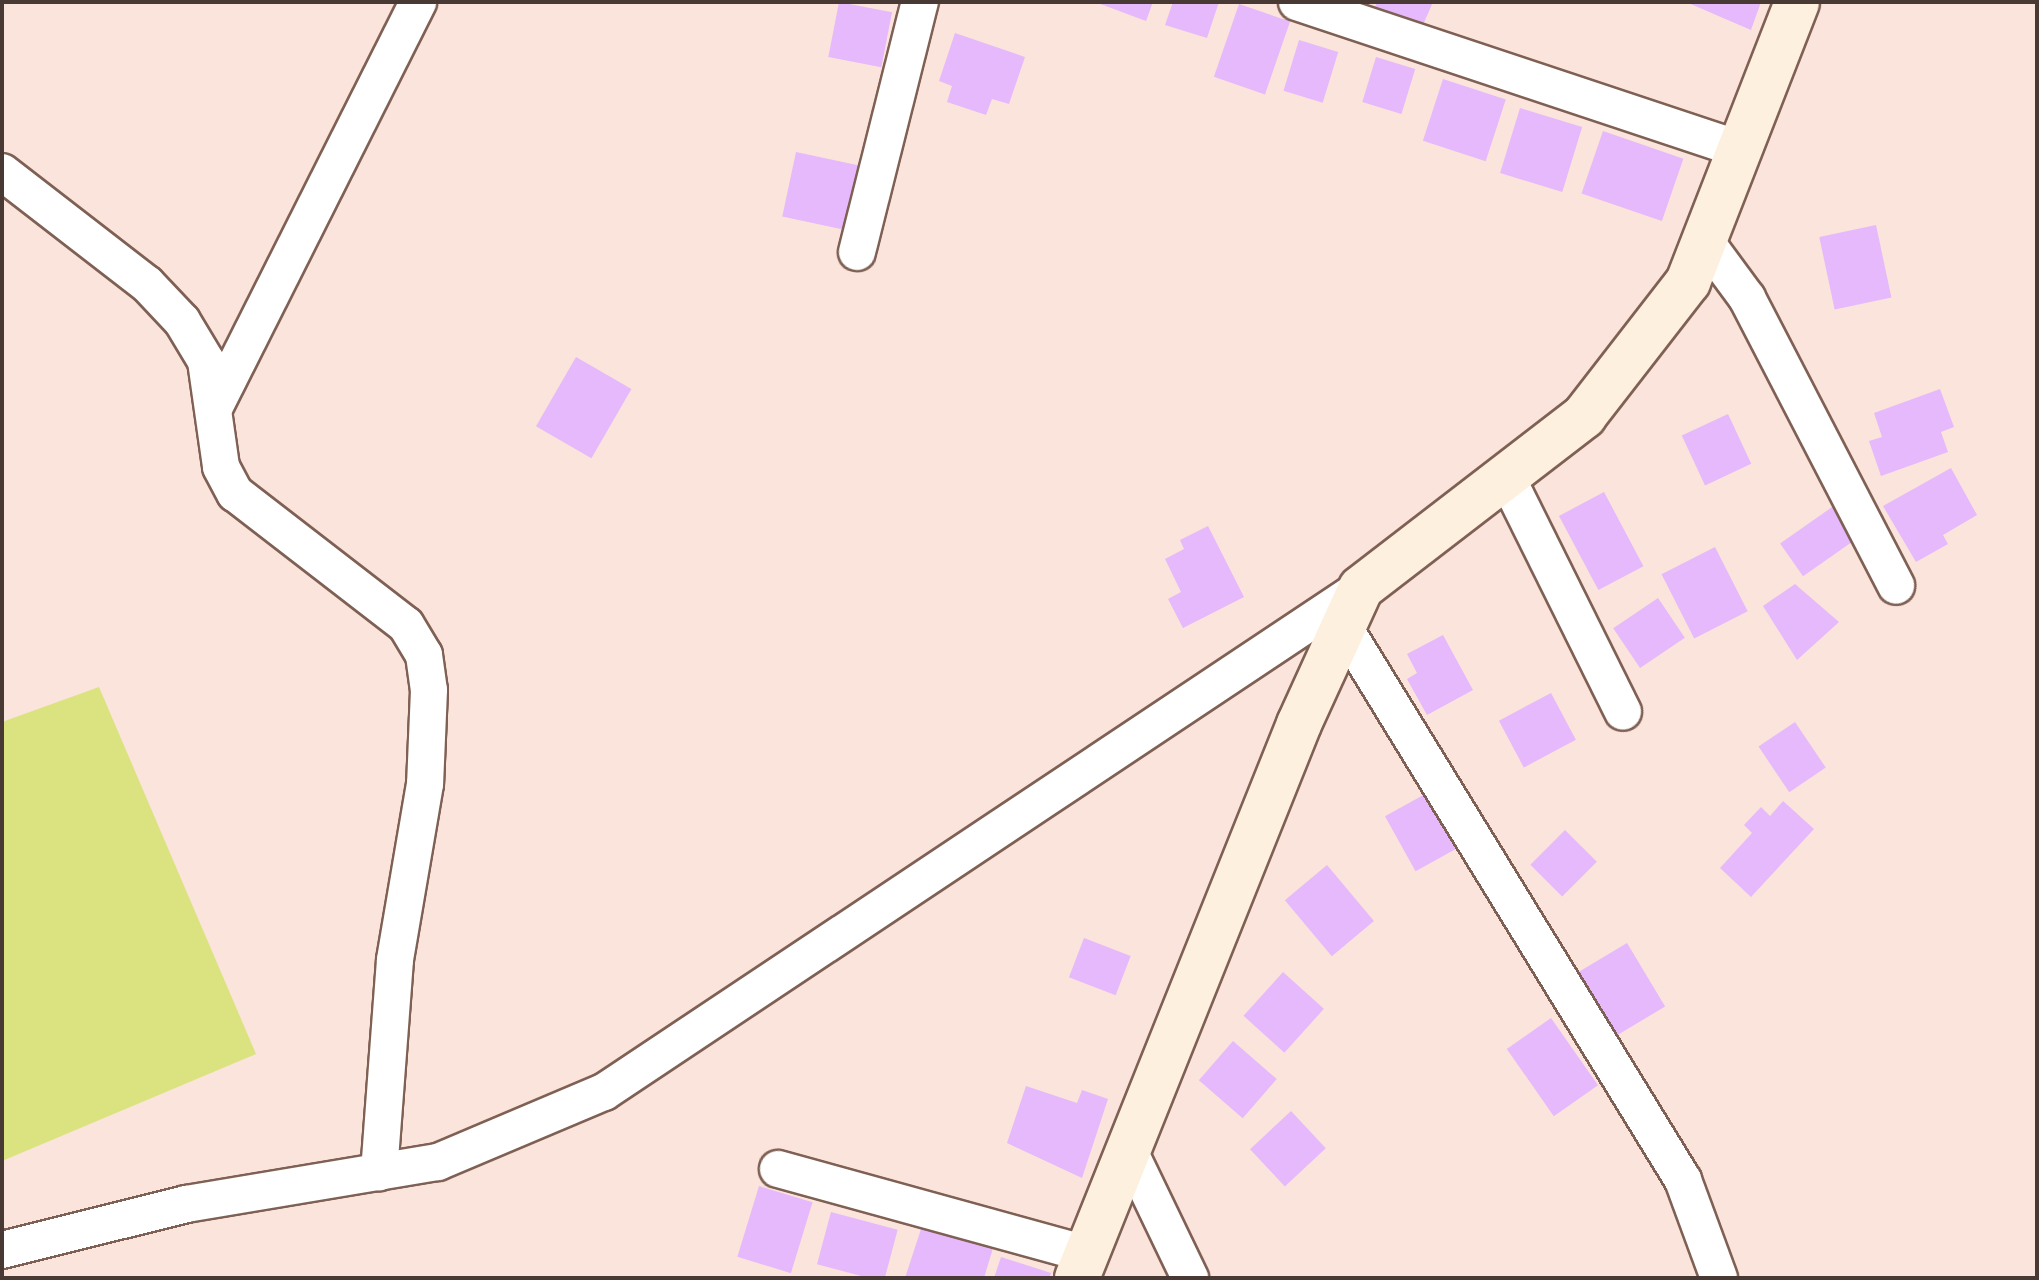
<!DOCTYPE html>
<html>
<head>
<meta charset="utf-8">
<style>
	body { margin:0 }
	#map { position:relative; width:2039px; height:1280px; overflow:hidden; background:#fae4db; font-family:Karla,sans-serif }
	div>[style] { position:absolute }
	.green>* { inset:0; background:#dbe380 }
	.building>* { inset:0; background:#e5b9fb; transform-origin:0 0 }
	.roads { filter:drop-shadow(2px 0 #7f6054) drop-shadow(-2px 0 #7f6054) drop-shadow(0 2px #7f6054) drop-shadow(0 -2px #7f6054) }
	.street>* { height:36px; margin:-18px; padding:0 18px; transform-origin:18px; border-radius:18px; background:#fff }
	.secondary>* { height:44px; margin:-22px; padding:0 22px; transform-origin:22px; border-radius:22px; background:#fef0de }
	span { translate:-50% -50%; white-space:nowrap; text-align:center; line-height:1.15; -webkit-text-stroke:6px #fff; paint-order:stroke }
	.frame { position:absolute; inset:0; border:4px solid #483934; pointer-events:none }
</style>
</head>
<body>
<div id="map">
	<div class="green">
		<div style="clip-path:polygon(99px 687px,256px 1054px,2px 1161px,2px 722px)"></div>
	</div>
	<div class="building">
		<div style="left:839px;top:2px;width:54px;height:56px;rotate:11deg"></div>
		<div style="clip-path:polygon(1095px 2px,1153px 2px,1146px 21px)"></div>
		<div style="clip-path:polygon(1173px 2px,1219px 2px,1207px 38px,1165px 25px)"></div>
		<div style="clip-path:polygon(1377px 2px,1433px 2px,1422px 27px,1375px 7px)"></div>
		<div style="clip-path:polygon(1686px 2px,1761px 2px,1751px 30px)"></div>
		<div style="left:1239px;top:4px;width:54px;height:77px;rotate:19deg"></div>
		<div style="clip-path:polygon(955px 33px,1025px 57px,1009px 104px,992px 99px,986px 115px,947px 102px,952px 86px,939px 81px)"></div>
		<div style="left:1299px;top:40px;width:41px;height:53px;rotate:17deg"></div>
		<div style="left:1376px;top:57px;width:41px;height:47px;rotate:17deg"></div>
		<div style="left:1443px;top:79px;width:66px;height:65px;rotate:18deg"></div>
		<div style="left:1520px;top:108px;width:65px;height:68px;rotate:17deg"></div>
		<div style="left:1603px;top:131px;width:85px;height:66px;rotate:19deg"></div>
		<div style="left:796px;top:152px;width:67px;height:66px;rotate:12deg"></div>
		<div style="left:1876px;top:225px;width:74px;height:58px;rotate:78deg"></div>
		<div style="left:576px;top:357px;width:64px;height:80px;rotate:30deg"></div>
		<div style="clip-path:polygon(1940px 389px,1954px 427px,1941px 432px,1948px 452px,1881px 476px,1869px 441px,1882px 437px,1874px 413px)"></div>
		<div style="left:1728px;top:414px;width:55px;height:51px;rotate:65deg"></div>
		<div style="clip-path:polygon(1951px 468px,1977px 515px,1943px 535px,1948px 544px,1916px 562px,1883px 506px)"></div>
		<div style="left:1604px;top:492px;width:84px;height:51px;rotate:62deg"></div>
		<div style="left:1835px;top:505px;width:40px;height:67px;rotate:55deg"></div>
		<div style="clip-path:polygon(1208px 526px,1244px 597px,1183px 628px,1168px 599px,1181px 592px,1165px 559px,1184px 549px,1180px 540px)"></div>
		<div style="left:1715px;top:547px;width:72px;height:60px;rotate:63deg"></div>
		<div style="clip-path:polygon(1795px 584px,1839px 622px,1797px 660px,1763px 606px)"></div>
		<div style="left:1658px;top:598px;width:48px;height:54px;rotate:56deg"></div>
		<div style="clip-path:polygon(1443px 635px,1473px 690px,1427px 715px,1407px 679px,1417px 673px,1407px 654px)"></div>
		<div style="left:1551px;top:693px;width:53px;height:59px;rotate:62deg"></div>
		<div style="left:1795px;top:722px;width:55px;height:44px;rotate:56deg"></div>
		<div style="left:1427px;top:793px;width:63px;height:48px;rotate:61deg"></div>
		<div style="clip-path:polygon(1783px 801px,1814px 829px,1751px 897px,1720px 868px,1752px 833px,1744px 825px,1761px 807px,1770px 816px)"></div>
		<div style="left:1565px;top:830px;width:45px;height:49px;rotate:45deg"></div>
		<div style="left:1327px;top:865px;width:73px;height:55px;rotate:50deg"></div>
		<div style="left:1084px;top:938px;width:50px;height:42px;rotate:21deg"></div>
		<div style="left:1627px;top:943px;width:74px;height:57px;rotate:59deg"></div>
		<div style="left:1283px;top:972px;width:55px;height:59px;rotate:42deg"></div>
		<div style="left:1551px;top:1018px;width:82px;height:54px;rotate:55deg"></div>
		<div style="left:1233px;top:1041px;width:58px;height:52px;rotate:41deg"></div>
		<div style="clip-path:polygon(1026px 1086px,1077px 1103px,1082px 1090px,1108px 1099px,1082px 1178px,1007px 1143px)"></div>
		<div style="left:1291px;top:1111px;width:51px;height:56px;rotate:47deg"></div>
		<div style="left:759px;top:1186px;width:56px;height:74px;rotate:17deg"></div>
		<div style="left:831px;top:1212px;width:69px;height:54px;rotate:15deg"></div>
		<div style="clip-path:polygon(922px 1226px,993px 1248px,984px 1278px,905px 1278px)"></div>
		<div style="clip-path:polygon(1001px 1257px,1051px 1273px,1049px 1278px,994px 1278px)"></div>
	</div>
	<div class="roads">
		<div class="street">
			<div style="left:1297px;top:2px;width:467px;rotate:18.4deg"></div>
			<div style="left:2px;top:172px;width:183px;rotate:37.7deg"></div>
			<div style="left:147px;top:284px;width:51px;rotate:46.6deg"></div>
			<div style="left:182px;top:321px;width:47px;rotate:59deg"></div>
			<div style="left:206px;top:361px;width:107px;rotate:81.9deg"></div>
			<div style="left:221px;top:467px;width:30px;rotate:62deg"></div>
			<div style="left:235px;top:493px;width:216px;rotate:37.7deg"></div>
			<div style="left:406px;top:625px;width:35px;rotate:59deg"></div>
			<div style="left:424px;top:655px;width:35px;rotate:82deg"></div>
			<div style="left:429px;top:690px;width:94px;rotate:92.4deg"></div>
			<div style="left:425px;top:784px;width:179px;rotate:99.7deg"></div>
			<div style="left:395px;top:960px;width:213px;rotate:94.3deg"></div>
			<div style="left:1705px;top:241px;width:71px;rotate:53.6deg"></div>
			<div style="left:1747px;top:298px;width:324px;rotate:62.6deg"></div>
			<div style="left:857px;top:252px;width:258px;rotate:-75.9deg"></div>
			<div style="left:215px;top:406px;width:452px;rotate:-63.3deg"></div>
			<div style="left:1506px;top:476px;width:263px;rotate:63.6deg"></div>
			<div style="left:1343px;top:626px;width:650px;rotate:58.46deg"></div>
			<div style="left:1683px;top:1180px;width:104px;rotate:69.8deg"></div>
			<div style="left:1129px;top:1151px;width:141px;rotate:64.3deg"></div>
			<div style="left:778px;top:1169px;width:320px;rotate:15.4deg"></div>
			<div style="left:2px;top:1250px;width:190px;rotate:-14deg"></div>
			<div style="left:186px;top:1204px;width:255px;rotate:-9.5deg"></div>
			<div style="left:438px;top:1162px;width:180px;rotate:-22.9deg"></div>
			<div style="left:604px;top:1092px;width:909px;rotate:-33.66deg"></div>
		</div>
		<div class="secondary">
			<div style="left:1077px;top:1278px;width:597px;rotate:-68.16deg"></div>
			<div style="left:1299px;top:724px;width:149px;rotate:-65.5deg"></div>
			<div style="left:1361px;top:588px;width:282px;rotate:-37.6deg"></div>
			<div style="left:1584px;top:416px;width:170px;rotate:-52.2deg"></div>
			<div style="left:1688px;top:282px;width:300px;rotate:-68.7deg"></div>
		</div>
	</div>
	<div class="frame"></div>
</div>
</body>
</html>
